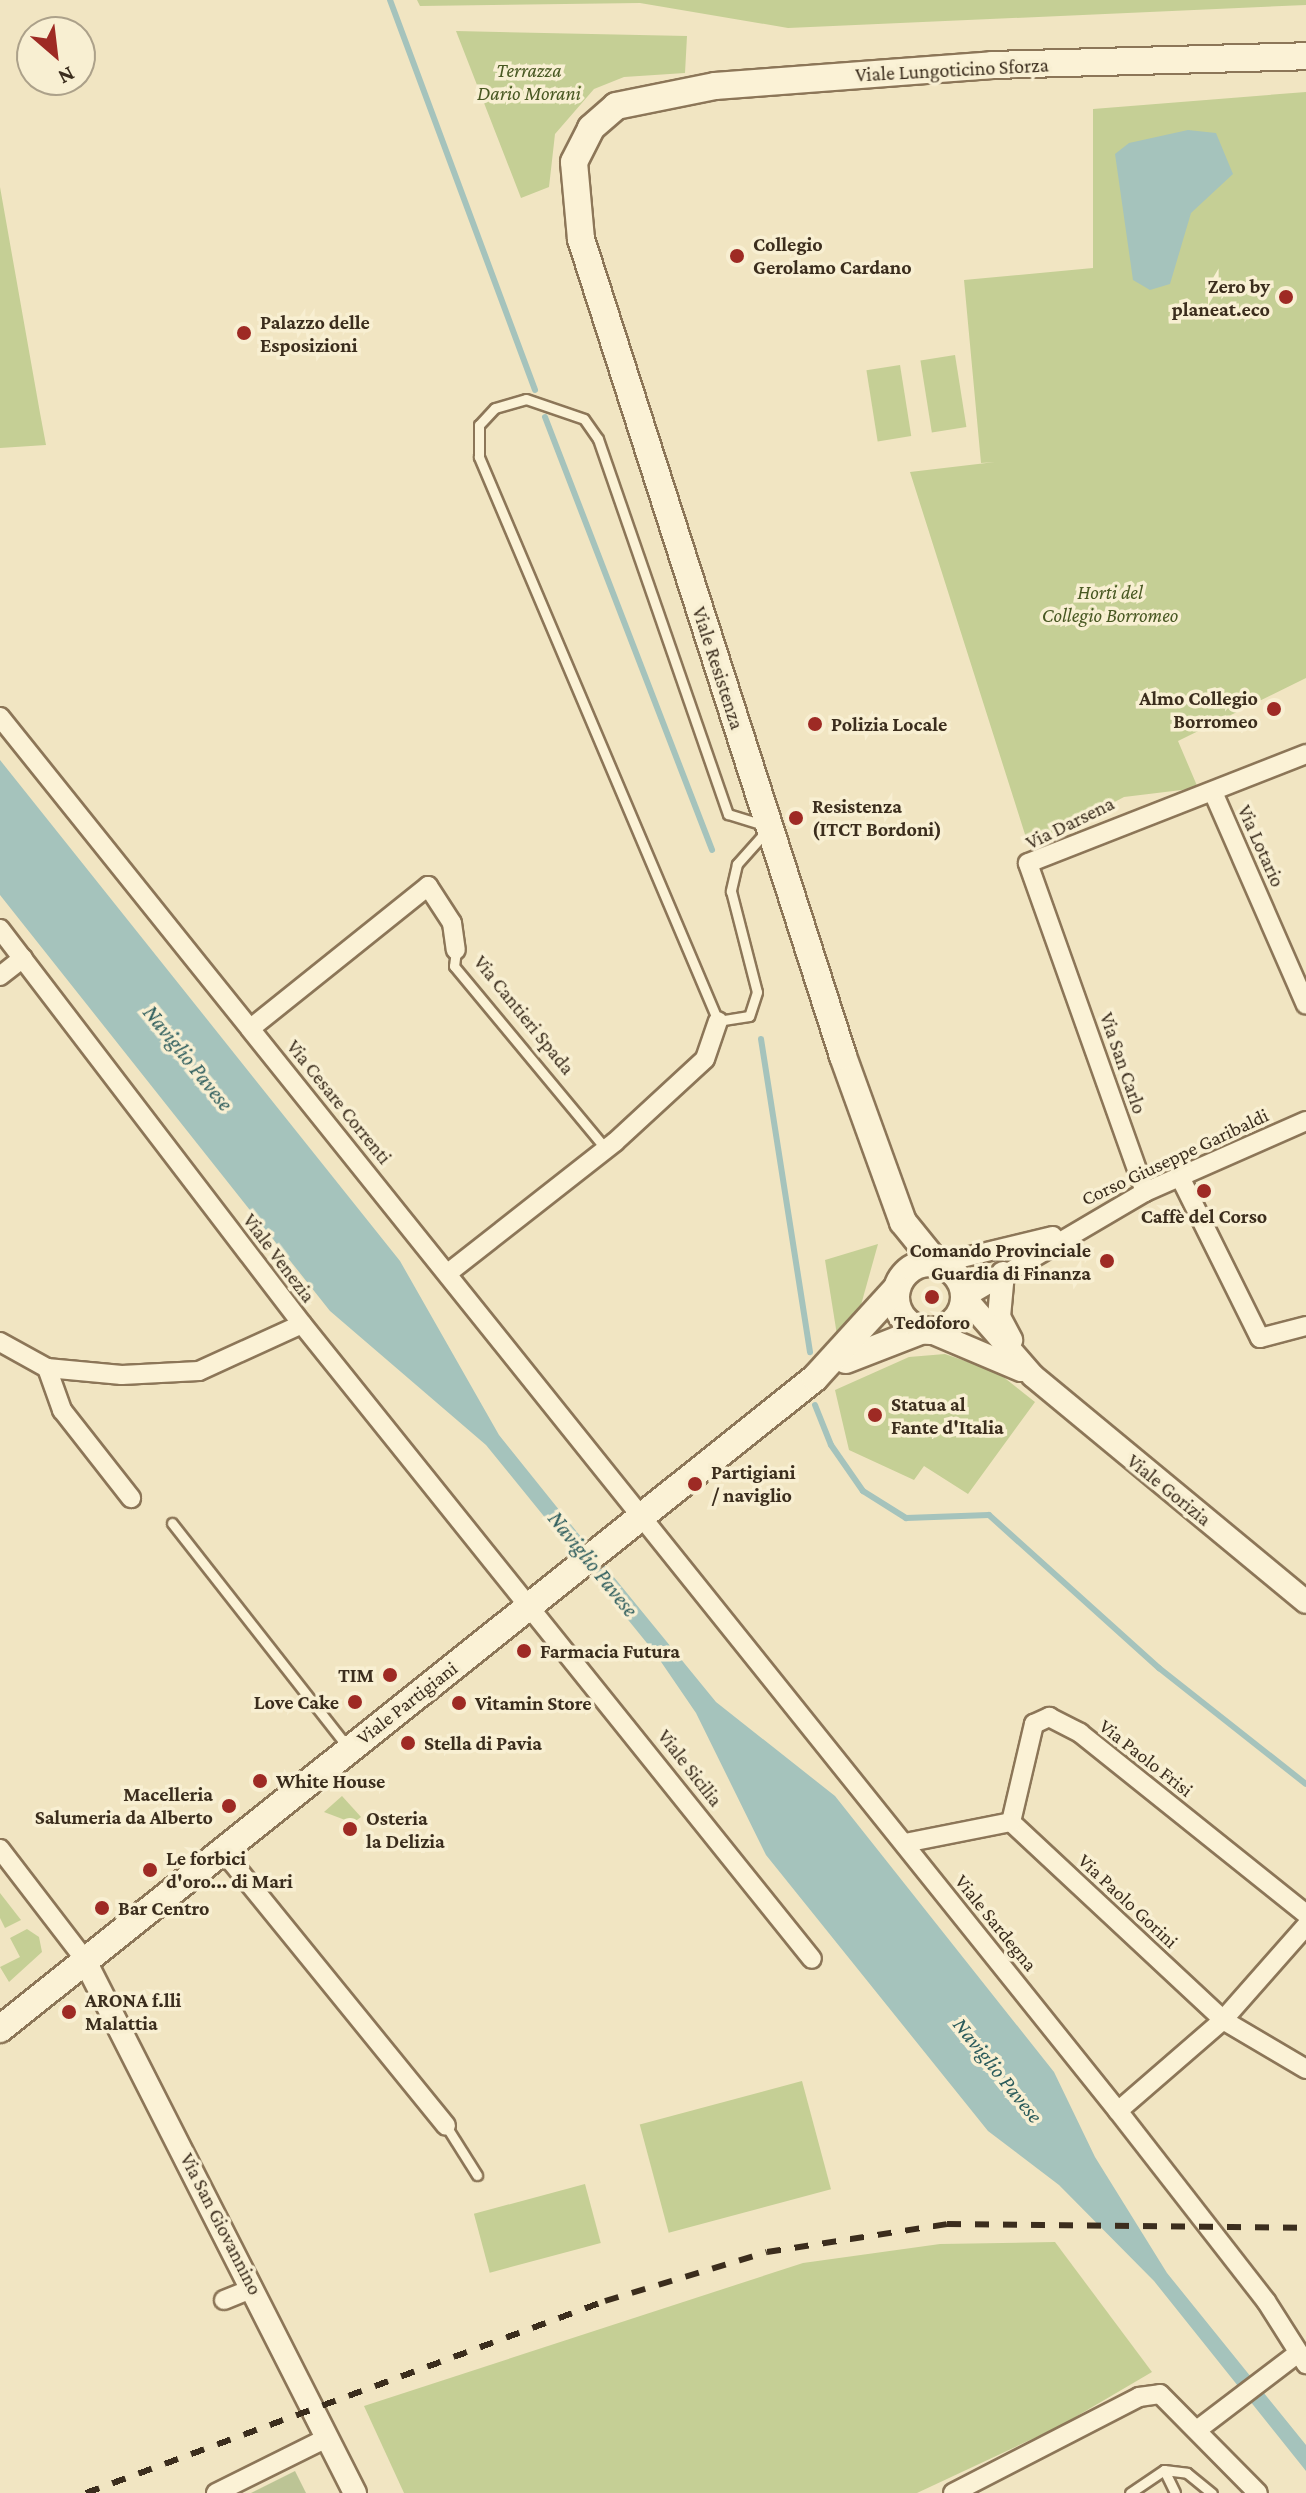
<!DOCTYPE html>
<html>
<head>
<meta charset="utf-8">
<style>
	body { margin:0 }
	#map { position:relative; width:1306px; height:2493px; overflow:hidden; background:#f1e5c2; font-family:"Crimson Pro",serif }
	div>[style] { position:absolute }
	.green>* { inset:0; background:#c5cf95; transform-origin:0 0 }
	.cemetery>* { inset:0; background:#bcc495 }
	.water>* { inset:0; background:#a5c3bc }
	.stream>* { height:6px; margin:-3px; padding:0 3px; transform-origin:3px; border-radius:3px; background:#a5c3bc }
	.roads { filter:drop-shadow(2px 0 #8c7658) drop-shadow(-2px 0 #8c7658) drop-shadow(0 2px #8c7658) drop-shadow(0 -2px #8c7658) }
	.service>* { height:9px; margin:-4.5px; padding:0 4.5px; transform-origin:4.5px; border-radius:4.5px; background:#fbf2d6 }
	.minor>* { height:18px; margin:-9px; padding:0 9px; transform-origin:9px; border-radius:9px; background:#fbf2d6 }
	.tertiary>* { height:22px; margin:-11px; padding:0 11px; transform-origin:11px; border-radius:11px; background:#fbf2d6 }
	.secondary>* { height:26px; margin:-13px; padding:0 13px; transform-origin:13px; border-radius:13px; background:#fbf2d6 }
	.secondary>.ring { margin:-13px; padding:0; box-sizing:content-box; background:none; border:26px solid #fbf2d6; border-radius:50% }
	.rail>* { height:6px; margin-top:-3px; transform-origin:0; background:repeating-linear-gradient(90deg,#3b2d1d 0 14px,transparent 0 28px) }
	.dots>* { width:22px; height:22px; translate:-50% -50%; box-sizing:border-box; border:4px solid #f8efd2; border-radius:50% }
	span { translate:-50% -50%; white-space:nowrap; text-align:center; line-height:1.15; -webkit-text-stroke:7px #f8efd2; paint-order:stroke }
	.street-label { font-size:20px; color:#3b2d1d }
	.park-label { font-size:20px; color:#485822; font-style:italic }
	.poi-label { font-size:20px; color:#3b2d1d; font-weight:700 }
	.left { translate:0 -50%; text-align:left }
	.right { translate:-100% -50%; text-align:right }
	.water-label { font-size:22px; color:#2b5b5b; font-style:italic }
	.north { position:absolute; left:16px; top:16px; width:80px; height:80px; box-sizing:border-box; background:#f8efd2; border:2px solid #aca18a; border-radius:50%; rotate:152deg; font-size:22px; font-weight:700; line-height:32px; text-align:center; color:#3b2d1d }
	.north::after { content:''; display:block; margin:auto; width:28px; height:36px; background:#9e2a24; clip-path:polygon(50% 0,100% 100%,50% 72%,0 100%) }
</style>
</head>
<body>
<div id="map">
	<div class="green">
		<div style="clip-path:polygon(417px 0,1306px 0,1306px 5px,788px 28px,640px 3px,420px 6px)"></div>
		<div style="clip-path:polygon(456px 31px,687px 36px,685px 73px,624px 77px,594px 89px,555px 134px,549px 187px,521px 198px)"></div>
		<div style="clip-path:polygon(1306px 92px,1306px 678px,1178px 741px,1198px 788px,1124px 797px,1029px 847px,910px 472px,995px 462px,981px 463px,964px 280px,1093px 268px,1093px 109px)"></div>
		<div style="clip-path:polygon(0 187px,40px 413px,46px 445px,0 448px)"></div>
		<div style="left:955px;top:355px;width:73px;height:35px;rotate:81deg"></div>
		<div style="left:900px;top:365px;width:72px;height:34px;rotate:81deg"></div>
		<div style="clip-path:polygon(878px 1244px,861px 1305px,837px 1335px,825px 1260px)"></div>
		<div style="clip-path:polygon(945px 1354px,997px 1372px,1035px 1402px,968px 1494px,924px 1466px,914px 1480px,849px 1450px,835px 1390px,909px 1357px)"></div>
		<div style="clip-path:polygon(342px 1796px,361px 1817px,353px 1823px,324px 1812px)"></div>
		<div style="clip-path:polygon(0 1893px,21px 1920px,5px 1928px,0 1918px)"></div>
		<div style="clip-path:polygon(27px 1929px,39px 1937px,42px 1952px,9px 1982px,0 1967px,20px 1957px,10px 1938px)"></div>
		<div style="left:802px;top:2081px;width:112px;height:168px;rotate:75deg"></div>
		<div style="left:585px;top:2184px;width:61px;height:115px;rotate:75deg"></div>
		<div style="clip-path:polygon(1055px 2242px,1152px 2372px,1060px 2426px,917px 2493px,404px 2493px,364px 2406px,803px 2263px,940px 2244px)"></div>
	</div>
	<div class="cemetery">
		<div style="clip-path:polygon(295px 2471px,306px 2493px,251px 2493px)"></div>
	</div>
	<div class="water">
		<div style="clip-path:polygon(1188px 130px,1216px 133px,1233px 174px,1191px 213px,1170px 284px,1150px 290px,1133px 280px,1115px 154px,1129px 143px)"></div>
		<div style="clip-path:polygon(0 760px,400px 1261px,499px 1435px,568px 1521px,716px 1702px,835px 1796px,1054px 2072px,1095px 2157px,1167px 2273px,1306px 2445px,1306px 2471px,1154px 2281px,1059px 2185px,988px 2131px,766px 1855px,696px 1713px,655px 1653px,486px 1445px,330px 1311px,0 895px)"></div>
	</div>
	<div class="stream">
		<div style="left:390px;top:0;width:416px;rotate:69.6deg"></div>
		<div style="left:545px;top:417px;width:464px;rotate:68.9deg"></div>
		<div style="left:761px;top:1039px;width:317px;rotate:81.1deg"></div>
		<div style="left:815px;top:1405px;width:43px;rotate:68.2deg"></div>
		<div style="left:831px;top:1445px;width:56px;rotate:55.2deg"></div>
		<div style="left:863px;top:1491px;width:51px;rotate:32.1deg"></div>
		<div style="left:906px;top:1518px;width:83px;rotate:-2.1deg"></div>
		<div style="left:989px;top:1515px;width:229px;rotate:42deg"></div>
		<div style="left:1159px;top:1668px;width:187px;rotate:38.3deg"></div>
	</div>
	<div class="roads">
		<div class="service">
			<div style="left:526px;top:399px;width:61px;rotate:19deg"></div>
			<div style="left:584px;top:419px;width:24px;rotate:55deg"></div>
			<div style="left:598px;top:439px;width:397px;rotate:70.9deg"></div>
			<div style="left:728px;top:814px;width:44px;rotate:17.2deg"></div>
			<div style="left:770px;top:827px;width:50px;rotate:131.7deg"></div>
			<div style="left:737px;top:864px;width:28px;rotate:103deg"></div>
			<div style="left:731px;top:891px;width:104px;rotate:75.6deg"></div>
			<div style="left:757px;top:992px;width:25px;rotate:108deg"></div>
			<div style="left:749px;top:1016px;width:31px;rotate:171deg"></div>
			<div style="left:718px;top:1021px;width:613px;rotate:-112.97deg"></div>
			<div style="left:479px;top:457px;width:32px;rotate:-90deg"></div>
			<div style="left:479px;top:425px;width:23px;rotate:-47deg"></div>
			<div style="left:495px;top:408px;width:32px;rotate:-16deg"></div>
			<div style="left:456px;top:950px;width:16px;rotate:97deg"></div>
			<div style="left:454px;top:966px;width:238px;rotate:50.3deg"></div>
			<div style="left:172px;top:1523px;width:283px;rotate:51.9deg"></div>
			<div style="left:446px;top:2126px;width:58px;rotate:57.7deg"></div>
			<div style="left:1164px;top:2470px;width:25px;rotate:64deg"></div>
			<div style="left:1130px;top:2493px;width:41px;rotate:-34.1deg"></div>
			<div style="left:1164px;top:2470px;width:23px;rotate:7deg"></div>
			<div style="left:1187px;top:2473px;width:32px;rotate:39deg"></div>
		</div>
		<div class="minor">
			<div style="left:0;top:717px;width:1787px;rotate:51.27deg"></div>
			<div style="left:1118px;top:2111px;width:241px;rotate:52.1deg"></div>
			<div style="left:1266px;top:2301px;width:75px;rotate:57.6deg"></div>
			<div style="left:1213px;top:792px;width:232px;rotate:66.4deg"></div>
			<div style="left:0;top:929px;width:497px;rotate:52.6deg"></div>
			<div style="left:302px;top:1324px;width:814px;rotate:51.23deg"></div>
			<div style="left:0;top:976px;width:29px;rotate:-38deg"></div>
			<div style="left:251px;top:1028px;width:227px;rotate:-38.7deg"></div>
			<div style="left:428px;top:886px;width:44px;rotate:57deg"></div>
			<div style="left:452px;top:923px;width:27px;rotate:82deg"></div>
			<div style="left:1179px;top:1175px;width:182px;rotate:63.6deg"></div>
			<div style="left:1260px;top:1338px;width:48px;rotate:-14.6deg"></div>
			<div style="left:1145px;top:1192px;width:349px;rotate:-109.6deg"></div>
			<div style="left:1028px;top:863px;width:299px;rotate:-21.4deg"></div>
			<div style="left:937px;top:1264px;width:119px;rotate:-13.6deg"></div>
			<div style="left:448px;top:1273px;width:212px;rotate:-38.1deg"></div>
			<div style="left:615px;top:1142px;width:122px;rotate:-42.7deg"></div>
			<div style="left:705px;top:1059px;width:40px;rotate:-71.1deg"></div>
			<div style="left:965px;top:1298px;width:209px;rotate:-30.5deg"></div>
			<div style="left:1145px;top:1192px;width:176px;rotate:-23.8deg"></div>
			<div style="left:0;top:1342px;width:54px;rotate:29deg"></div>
			<div style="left:47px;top:1368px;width:75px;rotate:5.3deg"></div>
			<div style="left:122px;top:1375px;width:77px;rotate:-3deg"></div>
			<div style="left:199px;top:1371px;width:113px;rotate:-24.5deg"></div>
			<div style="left:47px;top:1368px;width:45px;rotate:70.3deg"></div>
			<div style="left:62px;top:1410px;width:112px;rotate:51.9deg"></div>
			<div style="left:1011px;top:1822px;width:101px;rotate:-76.8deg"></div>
			<div style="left:1034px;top:1724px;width:17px;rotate:-25deg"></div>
			<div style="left:1049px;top:1717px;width:35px;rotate:27deg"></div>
			<div style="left:1080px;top:1733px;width:290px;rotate:38.7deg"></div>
			<div style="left:1011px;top:1822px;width:290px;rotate:43deg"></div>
			<div style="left:1223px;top:2020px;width:96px;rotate:30.6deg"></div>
			<div style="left:905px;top:1843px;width:108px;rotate:-11.2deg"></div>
			<div style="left:0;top:1849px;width:136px;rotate:52.5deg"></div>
			<div style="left:222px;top:1850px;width:355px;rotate:50.9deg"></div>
			<div style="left:1118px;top:2111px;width:139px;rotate:-40.9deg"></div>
			<div style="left:1223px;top:2020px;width:125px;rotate:-48.6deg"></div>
			<div style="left:224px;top:2300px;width:31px;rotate:-22deg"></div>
			<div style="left:1201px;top:2427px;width:122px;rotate:-37.3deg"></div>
			<div style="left:216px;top:2493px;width:124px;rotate:-26.4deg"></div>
			<div style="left:953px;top:2493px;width:209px;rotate:-27.3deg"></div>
			<div style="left:1139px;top:2397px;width:21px;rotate:-8deg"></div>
			<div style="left:1160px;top:2394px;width:139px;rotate:45.3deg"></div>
		</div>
		<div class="tertiary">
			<div style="left:1003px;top:1273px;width:44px;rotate:95.2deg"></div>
			<div style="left:999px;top:1317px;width:26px;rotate:62deg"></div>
			<div style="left:965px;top:1298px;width:103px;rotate:48.9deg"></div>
			<div style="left:1033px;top:1376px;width:354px;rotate:39.6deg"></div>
			<div style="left:929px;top:1331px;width:100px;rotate:23deg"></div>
			<div style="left:83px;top:1957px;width:601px;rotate:63.09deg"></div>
		</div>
		<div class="secondary">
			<div class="ring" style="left:896px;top:1263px;width:42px;height:42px"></div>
			<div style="left:937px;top:1264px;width:54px;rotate:-129deg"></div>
			<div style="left:903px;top:1222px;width:177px;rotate:-109.9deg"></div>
			<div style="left:843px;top:1056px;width:858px;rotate:-107.78deg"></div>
			<div style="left:581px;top:239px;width:77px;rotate:-95.2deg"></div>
			<div style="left:574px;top:162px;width:38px;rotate:-63deg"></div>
			<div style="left:591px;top:128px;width:33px;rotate:-41deg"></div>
			<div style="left:616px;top:106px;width:101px;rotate:-11.4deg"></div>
			<div style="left:715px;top:86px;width:278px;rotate:-4.3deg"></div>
			<div style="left:992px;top:65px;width:314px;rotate:-1.6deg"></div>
			<div style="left:846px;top:1360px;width:83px;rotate:-21.3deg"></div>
			<div style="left:0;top:2029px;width:1043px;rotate:-38.62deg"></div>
			<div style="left:815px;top:1378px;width:122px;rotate:-47.7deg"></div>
		</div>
	</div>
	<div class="rail">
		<div style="left:86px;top:2493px;width:553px;rotate:-20.3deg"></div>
		<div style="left:605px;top:2301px;width:169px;rotate:-16.8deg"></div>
		<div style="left:767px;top:2252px;width:182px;rotate:-8.8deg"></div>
		<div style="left:947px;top:2224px;width:359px;rotate:0.6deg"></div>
	</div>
	<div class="dots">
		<div style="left:737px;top:256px;background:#9e2a24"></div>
		<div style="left:1286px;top:297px;background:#9e2a24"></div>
		<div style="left:244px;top:333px;background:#9e2a24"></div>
		<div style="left:1274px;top:709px;background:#9e2a24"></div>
		<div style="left:815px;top:724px;background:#9e2a24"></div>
		<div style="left:796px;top:818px;background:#9e2a24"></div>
		<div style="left:1204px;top:1191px;background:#9e2a24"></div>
		<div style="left:1107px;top:1261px;background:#9e2a24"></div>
		<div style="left:932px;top:1297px;background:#9e2a24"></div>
		<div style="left:875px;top:1415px;background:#9e2a24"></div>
		<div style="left:695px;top:1484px;background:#9e2a24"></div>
		<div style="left:524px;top:1651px;background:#9e2a24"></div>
		<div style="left:390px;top:1675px;background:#9e2a24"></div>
		<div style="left:355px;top:1702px;background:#9e2a24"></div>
		<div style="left:459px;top:1703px;background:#9e2a24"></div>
		<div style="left:408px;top:1743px;background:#9e2a24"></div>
		<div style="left:260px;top:1781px;background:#9e2a24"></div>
		<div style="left:229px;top:1806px;background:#9e2a24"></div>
		<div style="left:350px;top:1829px;background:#9e2a24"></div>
		<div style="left:150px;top:1870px;background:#9e2a24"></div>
		<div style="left:102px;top:1908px;background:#9e2a24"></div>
		<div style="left:69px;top:2012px;background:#9e2a24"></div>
	</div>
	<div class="street-label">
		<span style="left:952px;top:70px;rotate:-3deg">Viale Lungoticino Sforza</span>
		<span style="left:718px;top:668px;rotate:72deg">Viale Resistenza</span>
		<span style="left:1070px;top:823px;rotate:-26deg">Via Darsena</span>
		<span style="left:1261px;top:846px;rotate:66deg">Via Lotario</span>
		<span style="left:524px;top:1015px;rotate:51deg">Via Cantieri Spada</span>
		<span style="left:1123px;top:1063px;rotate:71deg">Via San Carlo</span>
		<span style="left:339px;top:1102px;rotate:51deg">Via Cesare Correnti</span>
		<span style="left:1175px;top:1157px;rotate:-25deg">Corso Giuseppe Garibaldi</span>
		<span style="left:279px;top:1258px;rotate:53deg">Viale Venezia</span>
		<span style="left:1169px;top:1490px;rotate:39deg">Viale Gorizia</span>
		<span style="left:407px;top:1703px;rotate:-38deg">Viale Partigiani</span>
		<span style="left:1146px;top:1758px;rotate:38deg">Via Paolo Frisi</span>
		<span style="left:690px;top:1768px;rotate:52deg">Viale Sicilia</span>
		<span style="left:1128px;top:1901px;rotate:43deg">Via Paolo Gorini</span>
		<span style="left:996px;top:1923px;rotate:51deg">Viale Sardegna</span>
		<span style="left:221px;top:2224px;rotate:63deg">Via San Giovannino</span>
	</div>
	<div class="park-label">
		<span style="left:529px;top:82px">Terrazza<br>Dario Morani</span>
		<span style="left:1110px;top:604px">Horti del<br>Collegio Borromeo</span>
	</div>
	<div class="poi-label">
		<span class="left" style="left:753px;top:256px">Collegio<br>Gerolamo Cardano</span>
		<span class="right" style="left:1270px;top:298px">Zero by<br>planeat.eco</span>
		<span class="left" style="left:260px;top:334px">Palazzo delle<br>Esposizioni</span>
		<span class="right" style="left:1258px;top:710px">Almo Collegio<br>Borromeo</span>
		<span class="left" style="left:831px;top:724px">Polizia Locale</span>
		<span class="left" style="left:812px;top:818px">Resistenza<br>(ITCT Bordoni)</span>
		<span style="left:1204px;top:1216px">Caffè del Corso</span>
		<span class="right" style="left:1091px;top:1262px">Comando Provinciale<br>Guardia di Finanza</span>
		<span style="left:932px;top:1322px">Tedoforo</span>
		<span class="left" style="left:891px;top:1416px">Statua al<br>Fante d'Italia</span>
		<span class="left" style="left:711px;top:1484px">Partigiani<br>/ naviglio</span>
		<span class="left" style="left:540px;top:1651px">Farmacia Futura</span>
		<span class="right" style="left:374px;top:1675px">TIM</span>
		<span class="right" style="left:339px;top:1702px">Love Cake</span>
		<span class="left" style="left:475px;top:1703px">Vitamin Store</span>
		<span class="left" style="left:424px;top:1743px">Stella di Pavia</span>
		<span class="left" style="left:276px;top:1781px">White House</span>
		<span class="right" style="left:213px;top:1806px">Macelleria<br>Salumeria da Alberto</span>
		<span class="left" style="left:366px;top:1830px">Osteria<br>la Delizia</span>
		<span class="left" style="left:166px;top:1870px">Le forbici<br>d'oro... di Mari</span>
		<span class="left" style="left:118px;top:1908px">Bar Centro</span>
		<span class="left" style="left:85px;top:2012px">ARONA f.lli<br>Malattia</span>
	</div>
	<div class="water-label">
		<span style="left:188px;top:1058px;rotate:51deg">Naviglio Pavese</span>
		<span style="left:593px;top:1564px;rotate:51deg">Naviglio Pavese</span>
		<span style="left:998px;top:2070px;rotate:51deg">Naviglio Pavese</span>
	</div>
	<div class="north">N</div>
</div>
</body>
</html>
